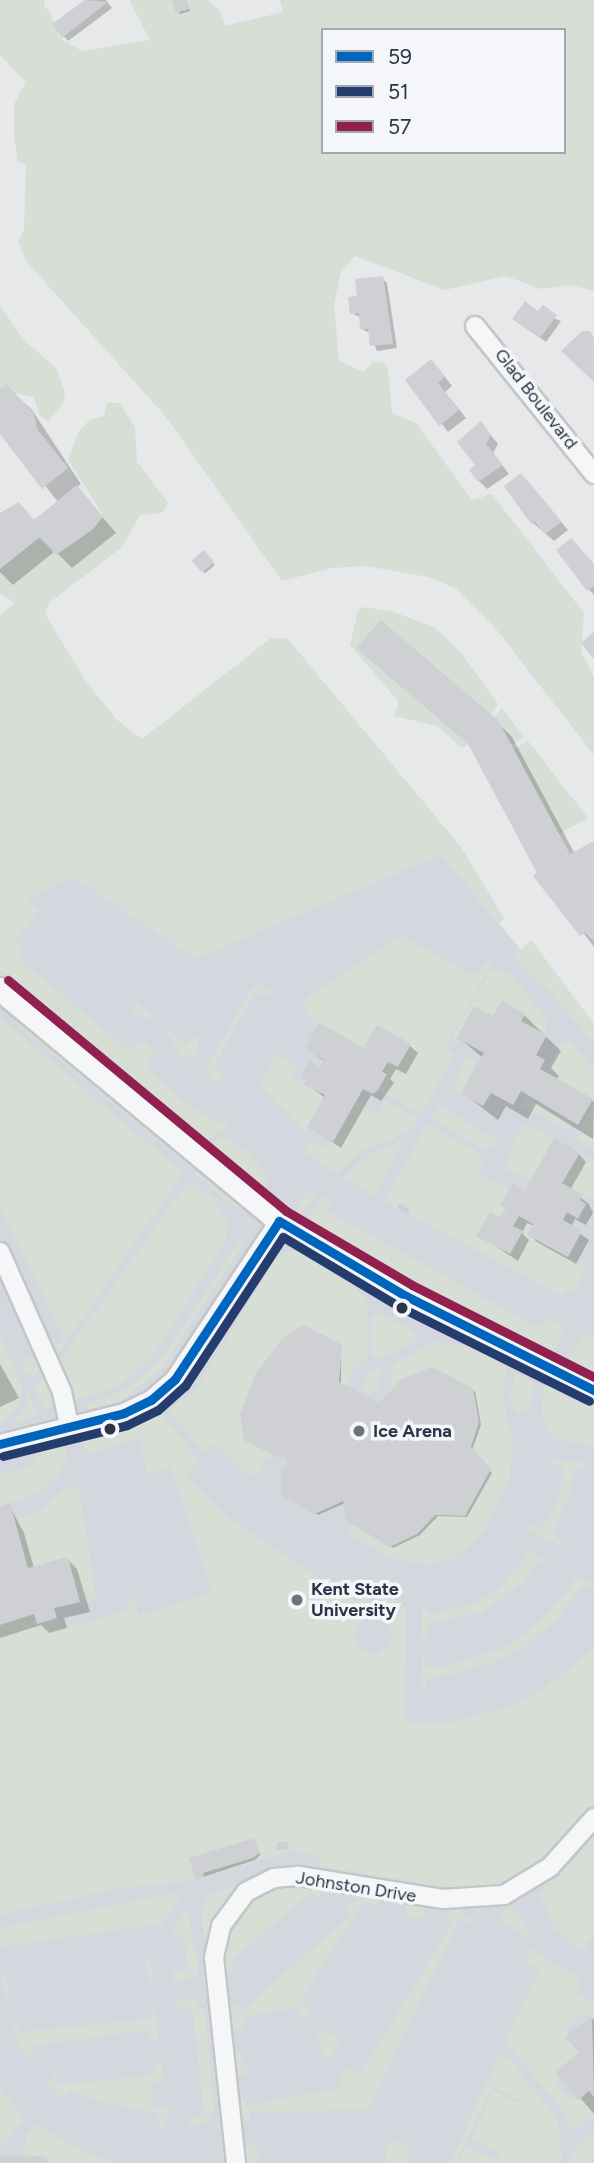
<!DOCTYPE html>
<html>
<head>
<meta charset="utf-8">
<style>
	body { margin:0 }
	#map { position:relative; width:594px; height:2163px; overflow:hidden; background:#e6e8ea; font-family:Figtree,sans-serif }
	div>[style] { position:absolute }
	.built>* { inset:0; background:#d4d7dd }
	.green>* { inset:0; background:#d6ded6; transform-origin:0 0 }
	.round { border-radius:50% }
	.shadow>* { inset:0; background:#0003; transform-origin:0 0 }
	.building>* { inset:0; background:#ced0d3; transform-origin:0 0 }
	.roads { filter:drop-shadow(2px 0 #c4c6c8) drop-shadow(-2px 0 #c4c6c8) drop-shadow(0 2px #c4c6c8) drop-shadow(0 -2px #c4c6c8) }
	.minor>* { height:18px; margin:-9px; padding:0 9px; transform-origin:9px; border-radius:9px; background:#f5f6f7 }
	.tertiary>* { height:23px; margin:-11.5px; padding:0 11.5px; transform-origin:11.5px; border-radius:11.5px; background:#f5f6f7 }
	.bus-1>* { height:9px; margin:-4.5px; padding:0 4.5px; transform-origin:4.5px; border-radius:4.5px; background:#0065bd }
	.bus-2>* { height:9px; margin:-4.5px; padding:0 4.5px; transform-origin:4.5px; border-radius:4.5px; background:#253d6e }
	.bus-3>* { height:9px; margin:-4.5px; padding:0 4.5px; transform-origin:4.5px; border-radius:4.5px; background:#912051 }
	.dots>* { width:19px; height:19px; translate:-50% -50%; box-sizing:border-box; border:4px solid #f4f6f9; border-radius:50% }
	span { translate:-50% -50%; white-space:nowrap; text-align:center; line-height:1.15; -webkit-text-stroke:7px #f4f6f9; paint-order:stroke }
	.street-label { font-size:18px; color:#2b3445 }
	.poi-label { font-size:18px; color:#2b3445; font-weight:700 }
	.left { translate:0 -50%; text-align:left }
	.legend { position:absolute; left:321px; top:28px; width:245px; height:126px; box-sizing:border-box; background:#f4f6f9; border:2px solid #a4a8b1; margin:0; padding:9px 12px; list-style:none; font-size:21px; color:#2b3445 }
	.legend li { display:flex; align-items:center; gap:14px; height:35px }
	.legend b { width:35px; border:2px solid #a4a8b1 }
</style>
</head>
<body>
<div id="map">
	<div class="built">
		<div style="clip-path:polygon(441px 854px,594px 1037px,594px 2163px,0 2163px,0 912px,73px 876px,196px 958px)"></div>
	</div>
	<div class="green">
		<div style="clip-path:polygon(evenodd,0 0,45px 0,44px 7px,50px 11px,59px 38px,82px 51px,150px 40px,129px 0,207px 0,221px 12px,225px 26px,283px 12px,280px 0,594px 0,594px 291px,570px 285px,541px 289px,506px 276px,445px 290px,355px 256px,341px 272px,334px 304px,339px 361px,364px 372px,373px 362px,382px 362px,388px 369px,392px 413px,416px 423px,472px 500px,492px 494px,584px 613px,581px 652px,594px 677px,594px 755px,496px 629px,455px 588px,428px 577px,366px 566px,332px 568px,282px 581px,166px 417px,26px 261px,18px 241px,24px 230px,26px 165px,18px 162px,14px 135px,14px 104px,26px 82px,0 55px,0 0,323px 30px,564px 30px,564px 152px,323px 152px,323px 30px)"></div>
		<div style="clip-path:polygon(0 306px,25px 341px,57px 369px,65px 394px,62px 406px,48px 421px,40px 416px,34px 397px,0 390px)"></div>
		<div style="clip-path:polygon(107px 403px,119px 403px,128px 416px,135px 427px,137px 462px,168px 503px,162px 513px,140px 515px,122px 547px,49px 603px,45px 614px,85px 680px,117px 720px,142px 739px,271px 638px,287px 638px,461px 847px,504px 918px,500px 924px,441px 854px,196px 959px,73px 876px,26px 900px,40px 910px,15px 941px,22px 948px,19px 959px,127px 1049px,144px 1040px,155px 1053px,147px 1063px,151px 1072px,182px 1100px,219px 1123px,229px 1115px,224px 1128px,203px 1142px,0 970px,0 615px,15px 603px,0 593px,0 567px,34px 537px,60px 551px,102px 513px,68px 460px,78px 433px,89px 420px,104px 416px)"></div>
		<div style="clip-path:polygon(364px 607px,394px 612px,436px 628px,462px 654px,498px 704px,491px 714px,381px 620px,357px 648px,468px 744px,462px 748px,437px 726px,394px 716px,399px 702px,350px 645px,358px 610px)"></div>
		<div style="clip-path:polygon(502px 708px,524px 737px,511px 745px,494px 717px)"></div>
		<div style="clip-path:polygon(528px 741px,588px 818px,559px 834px,513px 750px)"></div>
		<div style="clip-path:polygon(401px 935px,475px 976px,488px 961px,491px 964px,449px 1040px,445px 1049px,455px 1054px,422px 1114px,378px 1090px,388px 1062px,398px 1067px,411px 1045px,364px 1048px,320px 1023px,317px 1026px,303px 1007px,308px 997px)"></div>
		<div style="clip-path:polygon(531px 940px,594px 1024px,594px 1044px,550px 992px,513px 958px)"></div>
		<div style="clip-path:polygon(492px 969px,512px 975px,546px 1020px,547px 1035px,521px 1021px,525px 1013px,502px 1001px,493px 1016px,474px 1007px,457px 1038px,453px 1036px)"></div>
		<div style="clip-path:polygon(259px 984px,271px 990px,268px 997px,255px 992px,214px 1066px,224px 1074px,215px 1083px,205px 1071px,252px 987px)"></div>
		<div style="clip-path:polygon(137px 1002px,160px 1022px,129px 1012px)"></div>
		<div style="clip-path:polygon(19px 1014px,193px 1162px,190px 1167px,14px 1022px)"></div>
		<div style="clip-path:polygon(0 1018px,183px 1173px,55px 1358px,50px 1349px,64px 1339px,0 1207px)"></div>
		<div style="clip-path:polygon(164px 1026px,186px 1046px,195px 1036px,198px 1039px,198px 1054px,183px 1059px)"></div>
		<div style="clip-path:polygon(571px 1042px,594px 1069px,594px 1150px,576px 1139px,593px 1099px,546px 1073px,562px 1043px)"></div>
		<div style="clip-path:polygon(276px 1054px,298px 1067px,293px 1077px,325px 1095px,306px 1133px,259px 1085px)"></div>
		<div style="left:467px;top:1057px;width:10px;height:36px;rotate:24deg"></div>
		<div style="left:525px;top:1096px;width:54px;height:10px;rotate:29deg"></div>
		<div style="clip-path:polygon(385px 1100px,418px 1119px,413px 1129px,358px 1153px,338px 1174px,305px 1153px,309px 1140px,327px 1149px,356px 1101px,376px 1115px)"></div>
		<div style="clip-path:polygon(439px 1104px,498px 1141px,495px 1146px,484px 1149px,431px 1119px)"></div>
		<div style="clip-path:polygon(427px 1124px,480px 1153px,484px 1165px,479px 1174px,509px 1189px,500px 1205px,506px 1209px,500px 1218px,489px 1213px,477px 1235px,522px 1231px,513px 1226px,519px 1216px,533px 1224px,527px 1235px,587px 1267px,574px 1292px,566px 1291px,562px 1296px,407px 1213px,409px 1209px,400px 1204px,397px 1208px,384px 1201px)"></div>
		<div style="left:523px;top:1124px;width:34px;height:48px;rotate:24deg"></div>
		<div style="clip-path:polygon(224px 1135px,248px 1152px,268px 1177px,266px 1187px,259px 1189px,213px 1150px,213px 1143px)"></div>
		<div style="clip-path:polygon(403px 1140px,375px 1196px,343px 1178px,369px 1154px)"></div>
		<div style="clip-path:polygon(580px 1153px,594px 1161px,594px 1202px,562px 1183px)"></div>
		<div style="clip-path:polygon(199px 1166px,235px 1196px,240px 1205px,237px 1209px,196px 1175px)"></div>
		<div style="clip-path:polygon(189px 1180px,215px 1200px,224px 1215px,228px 1226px,225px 1243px,150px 1360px,120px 1385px,75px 1401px,57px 1365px)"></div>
		<div style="clip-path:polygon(311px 1190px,317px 1198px,298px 1215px,297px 1203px)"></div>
		<div style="clip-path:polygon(324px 1196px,334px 1199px,327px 1211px,539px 1328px,548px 1318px,561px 1325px,564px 1333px,553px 1353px,545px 1356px,308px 1223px,307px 1217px)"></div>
		<div style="clip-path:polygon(241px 1237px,244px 1243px,161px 1370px,120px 1401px,87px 1409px,85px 1405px,130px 1388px,164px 1356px)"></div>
		<div style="clip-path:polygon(299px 1250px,313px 1252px,345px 1272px,367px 1303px,368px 1359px,352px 1370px,347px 1386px,339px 1382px,342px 1345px,304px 1325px,283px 1338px,256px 1373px,240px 1414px,244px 1439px,273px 1455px,261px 1462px,264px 1469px,251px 1477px,214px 1444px,206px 1453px,168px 1411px,195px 1391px,274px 1261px,288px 1251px)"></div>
		<div style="clip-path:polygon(381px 1313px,412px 1331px,417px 1340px,378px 1360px,371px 1354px,371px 1315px)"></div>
		<div style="clip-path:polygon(585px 1333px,594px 1338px,594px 1378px,573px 1370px,568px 1358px)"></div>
		<div style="clip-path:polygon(0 1336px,23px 1388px,18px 1407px,0 1424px)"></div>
		<div style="clip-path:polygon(434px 1342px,469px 1345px,507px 1367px,503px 1395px,513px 1447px,509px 1480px,485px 1530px,455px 1558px,430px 1565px,395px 1560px,348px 1534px,353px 1525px,390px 1547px,417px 1534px,435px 1515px,465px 1516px,491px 1470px,471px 1447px,479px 1422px,473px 1388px,432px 1367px,402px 1379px,390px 1392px,393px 1364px)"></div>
		<div class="round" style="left:23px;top:1357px;width:18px;height:18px"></div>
		<div style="clip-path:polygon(377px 1368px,382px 1370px,378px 1388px,370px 1393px,362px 1389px,366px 1376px)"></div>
		<div style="clip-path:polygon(516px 1373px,536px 1383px,528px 1410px,516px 1414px,510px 1395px)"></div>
		<div style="clip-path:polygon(46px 1376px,54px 1400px,52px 1407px,44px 1410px,34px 1387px)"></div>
		<div style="clip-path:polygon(545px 1381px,594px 1402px,594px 1445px,560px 1441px,548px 1434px,541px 1407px)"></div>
		<div style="clip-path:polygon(28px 1392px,38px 1415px,12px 1424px,26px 1405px)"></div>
		<div style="clip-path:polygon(156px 1408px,199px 1460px,186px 1476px,230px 1520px,357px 1602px,369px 1586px,373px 1588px,354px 1637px,358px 1648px,376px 1654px,390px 1644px,392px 1633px,379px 1605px,381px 1592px,401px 1603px,406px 1611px,405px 1723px,444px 1724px,507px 1707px,542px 1690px,594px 1648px,594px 1806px,539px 1865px,497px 1885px,455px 1889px,320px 1866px,319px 1856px,292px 1851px,192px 1881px,117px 1889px,0 1915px,0 1625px,34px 1614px,37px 1624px,57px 1618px,63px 1628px,127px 1611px,127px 1597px,134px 1599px,139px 1615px,213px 1593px,171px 1467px,148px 1475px,139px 1437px,92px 1453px,84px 1451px,83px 1440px,140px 1421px)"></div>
		<div style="clip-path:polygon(61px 1443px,66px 1447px,66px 1460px,58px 1476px,38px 1493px,0 1508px,0 1474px,34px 1465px,37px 1451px)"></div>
		<div style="clip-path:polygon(552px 1459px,588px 1463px,587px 1467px,574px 1469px,568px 1499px,552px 1534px,563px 1542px,561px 1547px,528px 1529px,530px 1524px,542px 1529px,556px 1503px,565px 1468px,550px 1463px)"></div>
		<div style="clip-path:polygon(69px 1485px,80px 1492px,96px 1598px,80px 1605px,67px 1557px,28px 1568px,15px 1521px,40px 1509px)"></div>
		<div style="clip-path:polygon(518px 1546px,553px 1564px,538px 1561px,523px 1582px,481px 1613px,428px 1623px,427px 1638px,422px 1638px,422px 1602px,429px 1614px,475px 1603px,495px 1591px,528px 1556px)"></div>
		<div style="clip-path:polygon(564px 1570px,594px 1585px,594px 1589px,583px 1585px,557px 1620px,521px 1649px,494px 1663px,427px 1680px,425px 1691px,420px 1690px,423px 1652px,426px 1666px,439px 1668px,505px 1648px,542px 1620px,569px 1589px,574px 1579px)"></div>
		<div style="clip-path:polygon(594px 1835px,594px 1937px,585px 1944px,590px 1950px,582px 1951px,555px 1929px,540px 1894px,546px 1882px)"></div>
		<div style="clip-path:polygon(261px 1875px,221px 1909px,207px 1952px,201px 1917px,208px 1895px)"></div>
		<div style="clip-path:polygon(301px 1881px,318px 1887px,322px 1900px,311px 1893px,229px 1962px,234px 1972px,229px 1977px,223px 1952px,226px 1935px,243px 1906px,281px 1884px)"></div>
		<div style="clip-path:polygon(177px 1892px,181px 1897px,162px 1924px,0 1947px,0 1928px)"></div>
		<div style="clip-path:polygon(370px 1896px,378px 1901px,377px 1906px,363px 1903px,300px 2001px,311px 2009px,305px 2018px,300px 2017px,296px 2007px,243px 2018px,245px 2031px,232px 2028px,233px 2002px,243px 2010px,351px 1915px,344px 1906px)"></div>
		<div style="clip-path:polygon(408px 1904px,423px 1907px,424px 1916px,416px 1919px,403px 1912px)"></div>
		<div style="clip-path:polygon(186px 1907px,199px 1967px,197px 1977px,177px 1983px,171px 1979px,174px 1972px,187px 1968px,184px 1935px,173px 1936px,172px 1929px)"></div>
		<div style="clip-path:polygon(455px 1909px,473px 1919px,468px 1924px,459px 1920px,368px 2110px,250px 2112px,249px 2122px,242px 2122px,240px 2096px,248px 2105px,340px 2088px,341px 2072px,348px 2068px,360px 2074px,453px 1923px,444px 1912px)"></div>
		<div style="clip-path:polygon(506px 1909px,518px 1911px,535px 1944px,500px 1920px)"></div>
		<div style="clip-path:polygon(529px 1948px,582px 1980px,575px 1992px,594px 2004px,594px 2019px,583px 2013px,566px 2028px,569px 2034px,566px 2037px,579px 2053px,556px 2072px,559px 2077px,554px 2081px,569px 2099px,574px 2095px,578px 2100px,589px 2091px,594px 2097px,594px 2116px,576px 2130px,571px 2130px,560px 2107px,505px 2042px,539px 1971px,527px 1963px)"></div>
		<div style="clip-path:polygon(149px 1958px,154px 1981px,150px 1986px,145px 1962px)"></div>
		<div style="clip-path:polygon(5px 1973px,10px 2000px,6px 2003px,1px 1977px)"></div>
		<div style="clip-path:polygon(198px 1998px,198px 2005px,205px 2011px,214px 2108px,210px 2122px,190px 2127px,189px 2119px,204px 2114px,192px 2007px,177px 2008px,175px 2001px)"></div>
		<div style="clip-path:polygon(154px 2002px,159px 2040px,154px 2044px,148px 2030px,32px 2046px,34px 2058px,25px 2057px,12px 2029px,17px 2019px,20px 2032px,150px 2019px)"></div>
		<div style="clip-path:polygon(322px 2030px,341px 2041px,331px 2058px,323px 2058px,316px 2035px)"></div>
		<div style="clip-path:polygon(240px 2051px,249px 2073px,244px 2077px,237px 2072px,235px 2054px)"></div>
		<div style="clip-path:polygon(499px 2055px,509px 2058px,558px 2121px,562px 2163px,496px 2163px,516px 2119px,499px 2152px,471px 2138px,493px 2091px,523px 2105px,524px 2102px,492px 2087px,456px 2163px,450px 2163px)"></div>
		<div style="clip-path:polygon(162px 2062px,164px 2081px,152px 2084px,153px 2106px,169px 2106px,165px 2127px,160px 2127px,158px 2114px,99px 2102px,70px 2090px,64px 2098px,47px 2084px,57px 2072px,58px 2085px,155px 2075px,155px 2063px)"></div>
		<div style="clip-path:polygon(0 2088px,25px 2119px,0 2149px)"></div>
		<div style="clip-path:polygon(37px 2124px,76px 2148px,117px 2163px,47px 2163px,47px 2157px,23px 2154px,26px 2136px)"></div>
		<div style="clip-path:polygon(594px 2132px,594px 2163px,572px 2163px,570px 2152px)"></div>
		<div class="round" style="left:385px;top:2141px;width:24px;height:24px"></div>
		<div class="round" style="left:241px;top:2144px;width:18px;height:18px"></div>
		<div style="clip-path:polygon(467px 2146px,496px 2160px,494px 2163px,459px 2163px)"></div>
	</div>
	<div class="shadow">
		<div style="clip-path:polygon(88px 0,106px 0,112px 8px,68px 41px,55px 25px)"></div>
		<div style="clip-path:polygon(174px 0,186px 0,190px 11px,180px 14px)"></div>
		<div style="clip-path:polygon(382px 278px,387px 283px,397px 348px,377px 351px,370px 333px,362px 329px,361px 318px,352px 313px,359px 297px)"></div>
		<div style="clip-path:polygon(539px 313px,561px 321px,546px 342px,520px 324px)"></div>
		<div style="clip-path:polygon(439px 369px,452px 386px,445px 392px,466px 418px,448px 432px,408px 380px)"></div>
		<div style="clip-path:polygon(0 391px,16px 395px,32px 410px,81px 484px,77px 487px,116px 533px,72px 568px,55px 551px,13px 585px,0 572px,0 519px,35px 521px,58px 502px,0 429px)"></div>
		<div style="clip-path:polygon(488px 432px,498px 444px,493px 453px,509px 474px,487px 489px,479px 481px,477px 465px)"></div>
		<div style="clip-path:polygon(529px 483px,568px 530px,554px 541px,532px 522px)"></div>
		<div style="clip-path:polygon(558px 551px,594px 566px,594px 595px,589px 590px)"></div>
		<div style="left:204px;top:552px;width:17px;height:13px;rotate:50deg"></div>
		<div style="clip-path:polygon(496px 721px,512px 737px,575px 854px,594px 845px,594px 947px,539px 874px)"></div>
		<div style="clip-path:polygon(524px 1015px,561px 1051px,551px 1068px,559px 1076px,556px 1080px,594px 1102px,593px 1139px,536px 1104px,528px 1119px,506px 1106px,498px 1120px,463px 1093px,483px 1058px,459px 1038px,494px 1019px)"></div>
		<div style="clip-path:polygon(410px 1046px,418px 1053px,406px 1074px,396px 1069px,390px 1079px,394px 1083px,381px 1101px,371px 1095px,341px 1148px,309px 1126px,325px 1098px,307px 1084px,325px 1062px,307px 1048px,365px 1050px)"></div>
		<div style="clip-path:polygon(579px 1154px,586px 1162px,570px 1190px,589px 1204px,593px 1213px,586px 1225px,575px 1219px,571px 1227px,589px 1240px,576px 1264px,537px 1242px,529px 1234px,534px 1226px,527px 1223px,522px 1233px,529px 1240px,518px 1261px,479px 1235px)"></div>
		<div style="clip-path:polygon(341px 1347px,341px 1384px,379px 1405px,475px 1391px,481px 1425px,472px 1450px,492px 1473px,467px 1517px,438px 1516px,420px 1535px,393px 1548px,351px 1523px,345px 1503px,318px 1515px,285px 1497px,290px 1465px,286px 1457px,248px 1441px)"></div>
		<div style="clip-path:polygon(0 1364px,19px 1398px,0 1407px)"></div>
		<div style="clip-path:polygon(9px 1505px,24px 1533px,34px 1568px,67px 1559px,77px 1569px,90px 1612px,64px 1618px,67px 1628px,49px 1633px,41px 1625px,0 1638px,0 1508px)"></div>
		<div style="clip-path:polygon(254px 1840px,260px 1855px,255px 1860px,197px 1879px,191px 1859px)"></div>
		<div style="clip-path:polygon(592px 2018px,594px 2021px,594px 2114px,558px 2072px,581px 2054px)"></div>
	</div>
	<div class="building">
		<div style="clip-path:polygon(85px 0,108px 2px,62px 38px,52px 24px)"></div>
		<div style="clip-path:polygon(172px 0,186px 0,189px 9px,176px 13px)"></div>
		<div style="clip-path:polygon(383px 276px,393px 344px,370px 346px,368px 329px,360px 329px,359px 313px,350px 314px,348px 297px,357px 296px,355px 279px)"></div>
		<div style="clip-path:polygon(525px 301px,538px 311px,543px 305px,557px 315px,540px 338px,512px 319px)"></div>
		<div style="clip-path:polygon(582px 331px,590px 331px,594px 338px,594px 382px,561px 351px)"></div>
		<div style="clip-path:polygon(431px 359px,445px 377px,438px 383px,459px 410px,439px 426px,405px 380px)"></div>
		<div style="clip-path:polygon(7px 384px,34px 414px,37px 429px,68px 468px,42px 489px,0 434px,0 389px)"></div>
		<div style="clip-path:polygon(481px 421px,491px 435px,486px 444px,503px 465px,478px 482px,469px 470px,475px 465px,457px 442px)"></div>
		<div style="clip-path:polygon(521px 473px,562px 522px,545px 534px,534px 521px,531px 524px,504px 486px)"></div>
		<div style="clip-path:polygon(77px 485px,103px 517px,92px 530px,56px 555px,40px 537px,0 569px,0 513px,19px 502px,34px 520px)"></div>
		<div style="clip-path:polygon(571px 538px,594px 564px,594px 586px,587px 591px,556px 550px)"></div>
		<div style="left:204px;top:550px;width:16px;height:16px;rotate:50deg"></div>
		<div style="clip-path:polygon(381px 620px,498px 720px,570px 854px,594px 841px,594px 941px,585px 933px,580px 936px,533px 876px,537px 873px,468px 744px,356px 648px)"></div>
		<div style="clip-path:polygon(594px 632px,594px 659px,581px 643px)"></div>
		<div style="clip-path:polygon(502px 1001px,525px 1014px,521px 1021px,547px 1035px,536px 1055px,545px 1060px,540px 1069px,593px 1099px,578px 1125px,521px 1091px,513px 1105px,491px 1093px,483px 1106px,461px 1094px,484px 1053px,457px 1038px,474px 1006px,493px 1016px)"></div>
		<div style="clip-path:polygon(319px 1023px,364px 1048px,377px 1025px,411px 1044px,398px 1067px,388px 1062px,382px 1072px,387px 1074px,378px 1090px,373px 1094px,363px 1089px,333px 1142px,307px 1127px,325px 1095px,304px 1085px,307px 1080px,301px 1076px,309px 1061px,320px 1067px,324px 1060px,305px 1048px)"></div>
		<div style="clip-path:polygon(554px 1138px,580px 1153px,562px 1183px,583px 1195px,580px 1200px,586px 1204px,578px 1219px,567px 1212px,563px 1220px,582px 1231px,568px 1257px,527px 1235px,533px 1224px,519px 1216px,513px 1226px,523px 1231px,510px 1254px,476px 1236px,490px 1212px,500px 1218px,506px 1209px,500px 1205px,513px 1184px,525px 1191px)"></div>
		<div style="clip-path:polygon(400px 1203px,410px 1209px,407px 1213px,397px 1208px)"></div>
		<div style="clip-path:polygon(304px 1325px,342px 1345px,339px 1382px,379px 1403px,402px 1379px,432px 1367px,473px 1388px,479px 1422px,471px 1447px,491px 1469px,465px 1516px,435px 1515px,417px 1534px,390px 1547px,347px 1521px,343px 1501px,315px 1514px,281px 1495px,281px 1469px,288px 1464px,284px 1456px,281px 1459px,244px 1440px,240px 1414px,256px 1373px,283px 1338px)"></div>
		<div style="clip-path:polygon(10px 1503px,28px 1568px,68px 1557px,80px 1602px,54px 1608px,57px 1618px,37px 1624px,34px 1614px,0 1625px,0 1506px)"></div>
		<div style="clip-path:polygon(255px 1838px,259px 1853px,253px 1858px,203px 1873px,204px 1877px,196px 1880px,189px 1858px)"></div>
		<div style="clip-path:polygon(277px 1842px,287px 1842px,288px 1849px,277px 1850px)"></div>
		<div style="clip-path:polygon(592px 2016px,594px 2097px,589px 2091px,578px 2100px,555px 2072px,579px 2053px,565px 2037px)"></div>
		<div style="clip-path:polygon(0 2155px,47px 2157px,47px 2163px,0 2163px)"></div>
	</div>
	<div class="roads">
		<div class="minor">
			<div style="left:475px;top:326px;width:190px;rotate:51.2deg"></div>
			<div style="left:0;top:1252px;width:153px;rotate:66.1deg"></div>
			<div style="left:62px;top:1392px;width:35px;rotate:78deg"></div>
			<div style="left:0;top:1444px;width:128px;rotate:-14deg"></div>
			<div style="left:124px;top:1413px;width:30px;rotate:-26deg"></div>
			<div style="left:151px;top:1400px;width:32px;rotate:-41deg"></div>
			<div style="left:175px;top:1379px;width:189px;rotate:-56.6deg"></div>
			<div style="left:236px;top:2163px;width:207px;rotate:-96.1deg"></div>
			<div style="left:214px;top:1957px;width:32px;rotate:-77deg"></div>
			<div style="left:221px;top:1926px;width:42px;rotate:-53.7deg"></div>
			<div style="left:246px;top:1892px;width:31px;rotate:-27deg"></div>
			<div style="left:274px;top:1878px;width:25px;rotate:-5deg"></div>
			<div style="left:299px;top:1876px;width:145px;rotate:9.1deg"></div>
			<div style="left:442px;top:1899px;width:62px;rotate:-3.7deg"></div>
			<div style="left:504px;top:1895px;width:54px;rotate:-31.3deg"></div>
			<div style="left:550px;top:1867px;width:66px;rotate:-48.1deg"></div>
		</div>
		<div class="tertiary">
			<div style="left:0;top:989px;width:363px;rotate:39.7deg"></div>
			<div style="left:279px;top:1221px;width:147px;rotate:30.6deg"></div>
			<div style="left:406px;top:1296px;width:161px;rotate:27.7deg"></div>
			<div style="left:549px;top:1371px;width:49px;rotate:22.9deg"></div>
		</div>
	</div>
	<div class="bus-1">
		<div style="left:279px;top:1221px;width:147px;rotate:30.6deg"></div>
		<div style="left:406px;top:1296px;width:210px;rotate:26.6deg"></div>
		<div style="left:0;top:1444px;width:128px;rotate:-14deg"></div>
		<div style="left:124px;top:1413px;width:30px;rotate:-26deg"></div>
		<div style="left:151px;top:1400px;width:32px;rotate:-41deg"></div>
		<div style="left:175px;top:1379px;width:189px;rotate:-56.6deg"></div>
	</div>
	<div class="bus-2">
		<div style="left:3px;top:1456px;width:128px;rotate:-14deg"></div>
		<div style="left:127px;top:1425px;width:34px;rotate:-26deg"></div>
		<div style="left:158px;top:1410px;width:36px;rotate:-42deg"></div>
		<div style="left:185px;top:1386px;width:178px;rotate:-56.7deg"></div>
		<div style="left:283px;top:1237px;width:136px;rotate:30.9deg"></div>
		<div style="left:400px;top:1307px;width:211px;rotate:26.4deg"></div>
	</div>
	<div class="bus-3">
		<div style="left:8px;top:980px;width:361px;rotate:39.7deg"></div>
		<div style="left:286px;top:1211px;width:146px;rotate:30.4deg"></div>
		<div style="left:412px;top:1285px;width:204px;rotate:26.8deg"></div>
	</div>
	<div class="dots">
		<div style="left:402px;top:1308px;background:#2b3445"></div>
		<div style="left:110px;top:1429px;background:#2b3445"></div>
		<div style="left:359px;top:1431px;background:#6c737f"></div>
		<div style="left:297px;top:1600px;background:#6c737f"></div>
	</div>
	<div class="street-label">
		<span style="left:536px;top:399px;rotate:52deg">Glad Boulevard</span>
		<span style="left:356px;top:1887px;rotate:9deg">Johnston Drive</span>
	</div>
	<div class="poi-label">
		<span class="left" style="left:373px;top:1431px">Ice Arena</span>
		<span class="left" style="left:311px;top:1600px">Kent State<br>University</span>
	</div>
	<ul class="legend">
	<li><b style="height:9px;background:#0065bd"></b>59</li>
	<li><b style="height:9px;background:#253d6e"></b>51</li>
	<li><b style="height:9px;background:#912051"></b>57</li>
	</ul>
</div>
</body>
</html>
